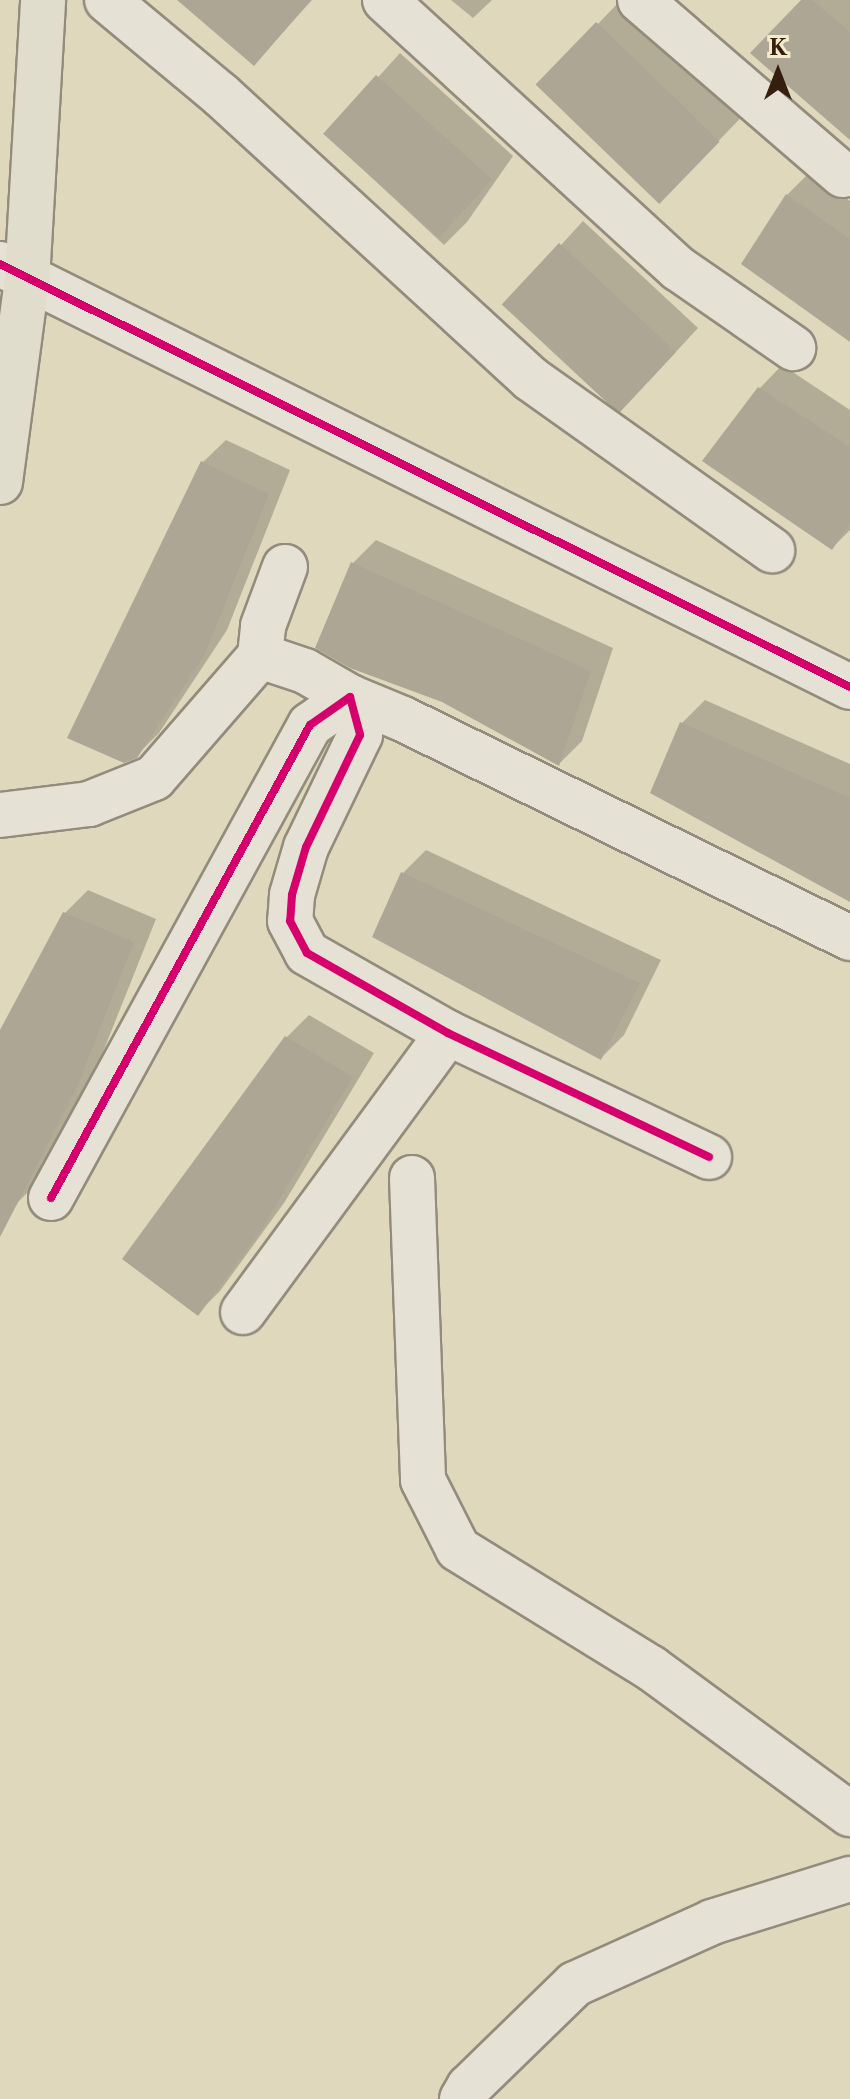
<!DOCTYPE html>
<html>
<head>
<meta charset="utf-8">
<style>
	body { margin:0 }
	#map { position:relative; width:850px; height:2099px; overflow:hidden; background:#dfd8bd; font-family:"Libre Caslon Text",serif }
	div>[style] { position:absolute }
	.shadow>* { inset:0; background:#0003; transform-origin:0 0 }
	.building>* { inset:0; background:#aea694; transform-origin:0 0 }
	.roads { filter:drop-shadow(2px 0 #938c7c) drop-shadow(-2px 0 #938c7c) drop-shadow(0 2px #938c7c) drop-shadow(0 -2px #938c7c) }
	.minor>* { height:44px; margin:-22px; padding:0 22px; transform-origin:22px; border-radius:22px; background:#e5e1d4 }
	.major>* { height:44px; margin:-22px; padding:0 22px; transform-origin:22px; border-radius:22px; background:#e1ddcd }
	.cycleway>* { height:8px; margin:-4px; padding:0 4px; transform-origin:4px; border-radius:4px; background:#d6006c }
	span { translate:-50% -50%; white-space:nowrap; text-align:center; line-height:1.15; -webkit-text-stroke:6px #f4ebca; paint-order:stroke }
	.north { position:absolute; left:738px; top:32px; width:80px; height:80px; -webkit-text-stroke:6px #f4ebca; paint-order:stroke; rotate:0deg; font-size:22px; font-weight:700; line-height:32px; text-align:center; color:#361e0f }
	.north::after { content:''; display:block; margin:auto; width:28px; height:36px; background:#361e0f; clip-path:polygon(50% 0,100% 100%,50% 72%,0 100%) }
</style>
</head>
<body>
<div id="map">
	<div class="shadow">
		<div style="clip-path:polygon(180px 0,312px 0,254px 64px)"></div>
		<div style="clip-path:polygon(451px 0,492px 0,473px 18px)"></div>
		<div style="left:621px;top:0;width:168px;height:118px;rotate:44deg"></div>
		<div style="clip-path:polygon(804px 0,850px 0,850px 138px)"></div>
		<div style="clip-path:polygon(400px 53px,513px 156px,467px 222px,444px 245px,326px 135px)"></div>
		<div style="clip-path:polygon(810px 172px,850px 201px,850px 340px,744px 263px,787px 195px)"></div>
		<div style="clip-path:polygon(583px 221px,698px 328px,648px 382px,506px 305px)"></div>
		<div style="clip-path:polygon(782px 365px,850px 410px,850px 530px,832px 548px,760px 388px)"></div>
		<div style="clip-path:polygon(226px 440px,290px 470px,227px 630px,159px 733px,136px 756px,203px 462px)"></div>
		<div style="clip-path:polygon(376px 540px,613px 648px,582px 741px,559px 764px,443px 700px,317px 647px,353px 563px)"></div>
		<div style="clip-path:polygon(705px 700px,850px 764px,850px 900px,652px 792px,682px 723px)"></div>
		<div style="clip-path:polygon(426px 850px,661px 960px,624px 1035px,601px 1058px,403px 873px)"></div>
		<div style="clip-path:polygon(88px 890px,156px 919px,97px 1067px,38px 1182px,15px 1205px,0 1195px,0 1032px,65px 913px)"></div>
		<div style="clip-path:polygon(309px 1015px,374px 1053px,284px 1203px,220px 1291px,197px 1314px,286px 1038px)"></div>
	</div>
	<div class="building">
		<div style="clip-path:polygon(177px 0,311px 0,254px 66px)"></div>
		<div style="clip-path:polygon(801px 0,812px 0,850px 32px,850px 140px,750px 53px)"></div>
		<div style="left:596px;top:22px;width:172px;height:87px;rotate:44deg"></div>
		<div style="left:376px;top:75px;width:156px;height:79px;rotate:42deg"></div>
		<div style="clip-path:polygon(786px 194px,850px 239px,850px 342px,741px 264px)"></div>
		<div style="left:559px;top:243px;width:160px;height:84px;rotate:43deg"></div>
		<div style="clip-path:polygon(758px 387px,850px 447px,850px 524px,832px 550px,702px 461px)"></div>
		<div style="clip-path:polygon(201px 461px,269px 494px,204px 656px,137px 758px,124px 763px,67px 738px)"></div>
		<div style="clip-path:polygon(351px 562px,591px 671px,559px 766px,442px 702px,350px 668px,315px 648px)"></div>
		<div style="clip-path:polygon(680px 722px,850px 798px,850px 902px,650px 793px)"></div>
		<div style="clip-path:polygon(401px 872px,640px 983px,601px 1060px,372px 937px)"></div>
		<div style="clip-path:polygon(63px 912px,134px 942px,75px 1092px,0 1237px,0 1030px)"></div>
		<div style="clip-path:polygon(285px 1036px,353px 1077px,262px 1229px,198px 1316px,122px 1259px)"></div>
	</div>
	<div class="roads">
		<div class="minor">
			<div style="left:107px;top:0;width:148px;rotate:39.8deg"></div>
			<div style="left:221px;top:95px;width:420px;rotate:42.5deg"></div>
			<div style="left:531px;top:379px;width:296px;rotate:35.4deg"></div>
			<div style="left:385px;top:0;width:398px;rotate:42.5deg"></div>
			<div style="left:679px;top:269px;width:139px;rotate:34.7deg"></div>
			<div style="left:640px;top:0;width:268px;rotate:40.8deg"></div>
			<div style="left:0;top:264px;width:949px;rotate:26.46deg"></div>
			<div style="left:260px;top:656px;width:47px;rotate:18.4deg"></div>
			<div style="left:305px;top:671px;width:52px;rotate:30deg"></div>
			<div style="left:350px;top:697px;width:57px;rotate:22.5deg"></div>
			<div style="left:403px;top:719px;width:498px;rotate:26.1deg"></div>
			<div style="left:0;top:815px;width:90px;rotate:-7deg"></div>
			<div style="left:89px;top:804px;width:70px;rotate:-21.8deg"></div>
			<div style="left:154px;top:778px;width:162px;rotate:-49deg"></div>
			<div style="left:260px;top:656px;width:30px;rotate:-84deg"></div>
			<div style="left:263px;top:626px;width:63px;rotate:-69.6deg"></div>
			<div style="left:412px;top:1178px;width:302px;rotate:87.9deg"></div>
			<div style="left:423px;top:1480px;width:77px;rotate:63.1deg"></div>
			<div style="left:458px;top:1549px;width:227px;rotate:31.7deg"></div>
			<div style="left:651px;top:1668px;width:247px;rotate:36.3deg"></div>
			<div style="left:51px;top:1198px;width:539px;rotate:-61.3deg"></div>
			<div style="left:310px;top:725px;width:49px;rotate:-35deg"></div>
			<div style="left:350px;top:697px;width:39px;rotate:75deg"></div>
			<div style="left:360px;top:735px;width:124px;rotate:115.7deg"></div>
			<div style="left:306px;top:847px;width:50px;rotate:106.3deg"></div>
			<div style="left:292px;top:895px;width:26px;rotate:94deg"></div>
			<div style="left:290px;top:921px;width:36px;rotate:62deg"></div>
			<div style="left:307px;top:953px;width:162px;rotate:29.6deg"></div>
			<div style="left:448px;top:1033px;width:289px;rotate:25.4deg"></div>
			<div style="left:243px;top:1312px;width:346px;rotate:-53.7deg"></div>
			<div style="left:462px;top:2099px;width:14px;rotate:-60deg"></div>
			<div style="left:469px;top:2087px;width:148px;rotate:-44.2deg"></div>
			<div style="left:575px;top:1984px;width:150px;rotate:-24.3deg"></div>
			<div style="left:712px;top:1922px;width:145px;rotate:-17.3deg"></div>
		</div>
		<div class="major">
			<div style="left:0;top:482px;width:204px;rotate:-82.4deg"></div>
			<div style="left:27px;top:280px;width:280px;rotate:-86.7deg"></div>
		</div>
	</div>
	<div class="cycleway">
		<div style="left:0;top:264px;width:949px;rotate:26.46deg"></div>
		<div style="left:51px;top:1198px;width:539px;rotate:-61.3deg"></div>
		<div style="left:310px;top:725px;width:49px;rotate:-35deg"></div>
		<div style="left:350px;top:697px;width:39px;rotate:75deg"></div>
		<div style="left:360px;top:735px;width:124px;rotate:115.7deg"></div>
		<div style="left:306px;top:847px;width:50px;rotate:106.3deg"></div>
		<div style="left:292px;top:895px;width:26px;rotate:94deg"></div>
		<div style="left:290px;top:921px;width:36px;rotate:62deg"></div>
		<div style="left:307px;top:953px;width:162px;rotate:29.6deg"></div>
		<div style="left:448px;top:1033px;width:289px;rotate:25.4deg"></div>
	</div>
	<div class="north">K</div>
</div>
</body>
</html>
